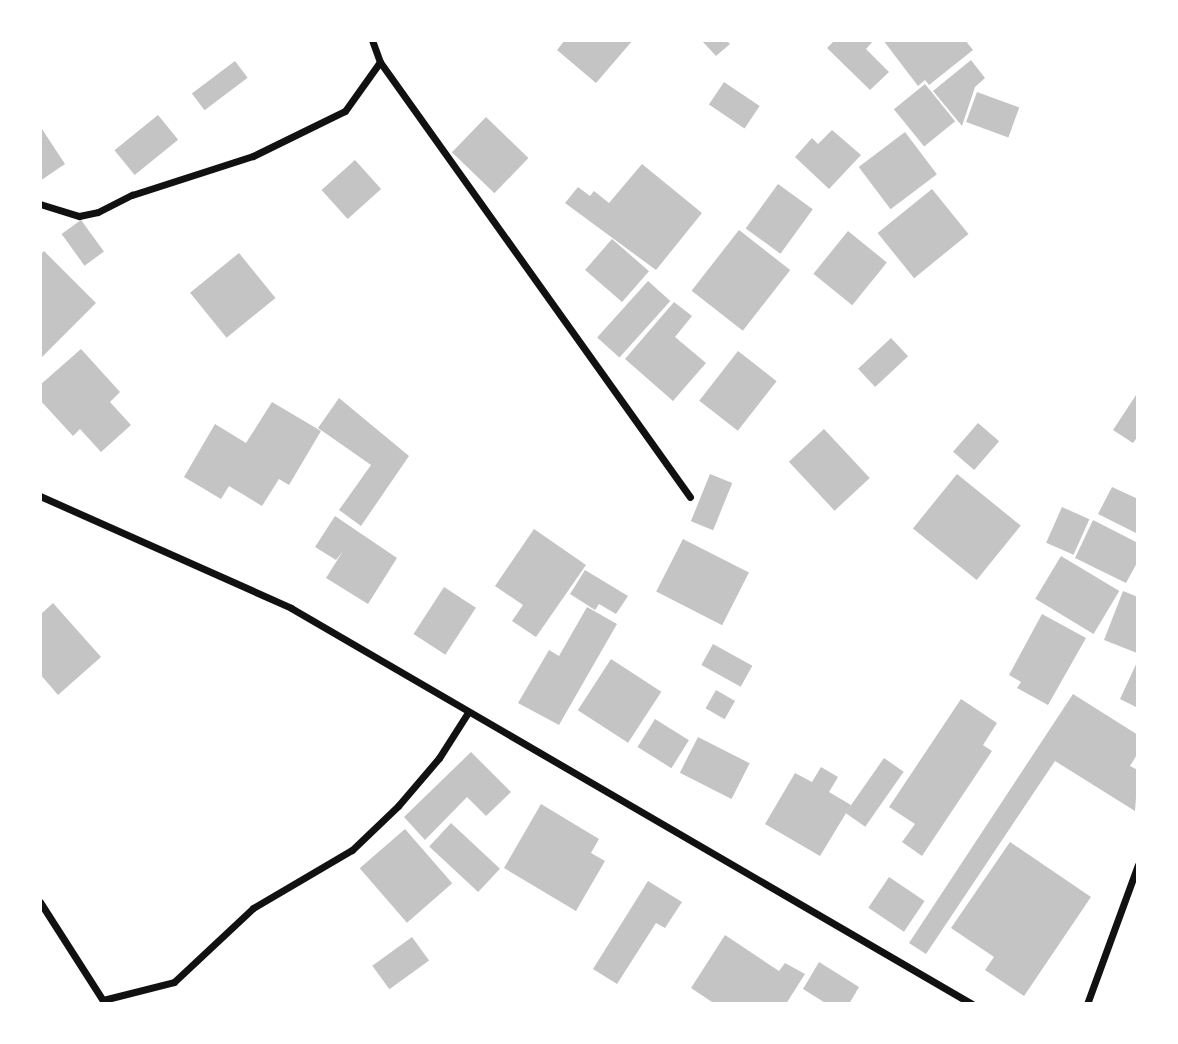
<!DOCTYPE html>
<html>
<head>
<meta charset="utf-8">
<style>
	body { margin:0 }
	#map { position:relative; width:1178px; height:1044px; overflow:hidden; background:#fff; font-family:"Space Grotesk",sans-serif }
	div>[style] { position:absolute }
	.building>* { inset:0; background:#c4c4c4; transform-origin:0 0 }
	.minor>* { height:7px; margin:-3.5px; padding:0 3.5px; transform-origin:3.5px; border-radius:3.5px; background:#111 }
	span { translate:-50% -50%; white-space:nowrap; text-align:center; line-height:1.15; -webkit-text-stroke:5px #fff; paint-order:stroke }
	.frame { position:absolute; inset:0; border:42px solid #fff; pointer-events:none }
</style>
</head>
<body>
<div id="map">
	<div class="building">
		<div style="clip-path:polygon(565px 40px,633px 40px,596px 83px,557px 50px)"></div>
		<div style="clip-path:polygon(726px 40px,730px 44px,716px 56px,703px 42px)"></div>
		<div style="clip-path:polygon(835px 40px,874px 40px,866px 49px,889px 72px,870px 90px,827px 48px)"></div>
		<div style="clip-path:polygon(883px 40px,965px 40px,973px 50px,929px 85px,925px 80px,918px 86px)"></div>
		<div style="clip-path:polygon(971px 60px,985px 78px,975px 87px,962px 126px,933px 91px)"></div>
		<div style="left:235px;top:61px;width:21px;height:54px;rotate:53deg"></div>
		<div style="left:724px;top:82px;width:43px;height:27px;rotate:34deg"></div>
		<div style="left:925px;top:84px;width:48px;height:40px;rotate:51deg"></div>
		<div style="left:977px;top:92px;width:45px;height:32px;rotate:20deg"></div>
		<div style="left:158px;top:115px;width:32px;height:56px;rotate:51deg"></div>
		<div style="left:486px;top:117px;width:59px;height:49px;rotate:44deg"></div>
		<div style="clip-path:polygon(40px 126px,65px 164px,40px 181px)"></div>
		<div style="clip-path:polygon(832px 130px,861px 155px,829px 189px,795px 157px,812px 138px,818px 144px)"></div>
		<div style="left:905px;top:132px;width:53px;height:58px;rotate:53deg"></div>
		<div style="left:355px;top:160px;width:39px;height:45px;rotate:48deg"></div>
		<div style="clip-path:polygon(642px 164px,702px 213px,656px 270px,565px 203px,578px 187px,590px 196px,594px 191px,609px 203px)"></div>
		<div style="left:778px;top:184px;width:43px;height:55px;rotate:36deg"></div>
		<div style="left:932px;top:189px;width:58px;height:70px;rotate:51deg"></div>
		<div style="left:81px;top:220px;width:39px;height:24px;rotate:54deg"></div>
		<div style="left:739px;top:230px;width:65px;height:77px;rotate:38deg"></div>
		<div style="left:848px;top:231px;width:50px;height:55px;rotate:39deg"></div>
		<div style="left:612px;top:239px;width:49px;height:41px;rotate:41deg"></div>
		<div style="clip-path:polygon(44px 251px,96px 303px,40px 359px,40px 255px)"></div>
		<div style="left:239px;top:253px;width:58px;height:63px;rotate:51deg"></div>
		<div style="left:648px;top:281px;width:30px;height:76px;rotate:42deg"></div>
		<div style="clip-path:polygon(674px 302px,692px 316px,675px 337px,706px 363px,673px 401px,625px 359px)"></div>
		<div style="left:891px;top:338px;width:25px;height:45px;rotate:47deg"></div>
		<div style="clip-path:polygon(81px 349px,120px 392px,110px 402px,131px 425px,101px 452px,80px 429px,73px 436px,40px 400px,40px 385px)"></div>
		<div style="left:738px;top:351px;width:49px;height:63px;rotate:38deg"></div>
		<div style="clip-path:polygon(1138px 392px,1138px 436px,1133px 443px,1113px 430px)"></div>
		<div style="clip-path:polygon(339px 398px,409px 456px,361px 526px,339px 510px,371px 465px,318px 428px)"></div>
		<div style="clip-path:polygon(272px 402px,321px 431px,289px 485px,279px 479px,262px 506px,229px 486px,221px 499px,184px 477px,215px 424px,246px 443px)"></div>
		<div style="left:978px;top:423px;width:28px;height:38px;rotate:41deg"></div>
		<div style="left:824px;top:429px;width:67px;height:48px;rotate:47deg"></div>
		<div style="left:710px;top:474px;width:24px;height:51px;rotate:22deg"></div>
		<div style="left:957px;top:474px;width:82px;height:70px;rotate:39deg"></div>
		<div style="clip-path:polygon(1112px 487px,1138px 499px,1138px 534px,1098px 514px)"></div>
		<div style="left:1062px;top:507px;width:30px;height:39px;rotate:24deg"></div>
		<div style="clip-path:polygon(335px 516px,397px 558px,368px 604px,326px 578px,343px 551px,336px 560px,315px 547px)"></div>
		<div style="clip-path:polygon(1093px 520px,1138px 543px,1138px 561px,1126px 583px,1075px 558px)"></div>
		<div style="clip-path:polygon(534px 529px,586px 565px,536px 637px,512px 621px,523px 605px,495px 586px)"></div>
		<div style="left:683px;top:539px;width:74px;height:59px;rotate:27deg"></div>
		<div style="left:1061px;top:556px;width:68px;height:50px;rotate:31deg"></div>
		<div style="clip-path:polygon(585px 570px,628px 596px,616px 614px,599px 604px,595px 610px,570px 594px)"></div>
		<div style="left:444px;top:587px;width:38px;height:56px;rotate:33deg"></div>
		<div style="clip-path:polygon(1123px 591px,1138px 597px,1137px 653px,1104px 640px)"></div>
		<div style="clip-path:polygon(53px 603px,101px 657px,58px 695px,40px 674px,40px 615px)"></div>
		<div style="clip-path:polygon(587px 607px,617px 624px,559px 725px,518px 703px,549px 650px,559px 656px)"></div>
		<div style="clip-path:polygon(1042px 614px,1086px 638px,1048px 705px,1017px 688px,1021px 682px,1009px 675px)"></div>
		<div style="left:713px;top:644px;width:45px;height:24px;rotate:29deg"></div>
		<div style="left:611px;top:659px;width:60px;height:61px;rotate:33deg"></div>
		<div style="clip-path:polygon(1138px 660px,1138px 708px,1120px 699px)"></div>
		<div style="left:716px;top:690px;width:22px;height:21px;rotate:30deg"></div>
		<div style="clip-path:polygon(1073px 694px,1138px 735px,1138px 753px,1130px 766px,1138px 770px,1135px 811px,1055px 761px,926px 954px,909px 943px)"></div>
		<div style="clip-path:polygon(961px 699px,997px 723px,983px 745px,992px 751px,922px 856px,902px 842px,915px 824px,889px 807px)"></div>
		<div style="left:655px;top:719px;width:40px;height:33px;rotate:32deg"></div>
		<div style="left:698px;top:737px;width:58px;height:40px;rotate:27deg"></div>
		<div style="clip-path:polygon(471px 752px,511px 792px,486px 816px,467px 797px,425px 840px,404px 817px)"></div>
		<div style="left:884px;top:758px;width:24px;height:67px;rotate:35deg"></div>
		<div style="clip-path:polygon(821px 767px,838px 777px,829px 792px,851px 805px,820px 856px,765px 824px,795px 773px,812px 782px)"></div>
		<div style="clip-path:polygon(541px 804px,599px 839px,591px 853px,605px 861px,576px 911px,504px 868px)"></div>
		<div style="left:451px;top:823px;width:67px;height:32px;rotate:43deg"></div>
		<div style="left:405px;top:829px;width:72px;height:60px;rotate:49deg"></div>
		<div style="clip-path:polygon(1010px 842px,1091px 897px,1024px 996px,985px 970px,994px 957px,951px 928px)"></div>
		<div style="left:889px;top:877px;width:43px;height:37px;rotate:34deg"></div>
		<div style="clip-path:polygon(648px 881px,682px 902px,665px 928px,656px 923px,617px 984px,593px 969px)"></div>
		<div style="clip-path:polygon(725px 935px,779px 971px,785px 963px,805px 974px,786px 1004px,715px 1004px,691px 988px)"></div>
		<div style="left:412px;top:937px;width:29px;height:49px;rotate:54deg"></div>
		<div style="clip-path:polygon(819px 962px,859px 987px,849px 1004px,827px 1004px,803px 989px)"></div>
	</div>
	<div class="minor">
		<div style="left:380px;top:62px;width:534px;rotate:54.52deg"></div>
		<div style="left:40px;top:204px;width:41px;rotate:17.1deg"></div>
		<div style="left:79px;top:216px;width:19px;rotate:-12deg"></div>
		<div style="left:98px;top:212px;width:38px;rotate:-27deg"></div>
		<div style="left:132px;top:195px;width:127px;rotate:-17.9deg"></div>
		<div style="left:253px;top:156px;width:102px;rotate:-26.1deg"></div>
		<div style="left:345px;top:111px;width:60px;rotate:-54.5deg"></div>
		<div style="left:380px;top:62px;width:23px;rotate:-110deg"></div>
		<div style="left:40px;top:496px;width:275px;rotate:24deg"></div>
		<div style="left:291px;top:608px;width:788px;rotate:30.18deg"></div>
		<div style="left:40px;top:902px;width:119px;rotate:57.4deg"></div>
		<div style="left:103px;top:1000px;width:73px;rotate:-14.2deg"></div>
		<div style="left:174px;top:982px;width:108px;rotate:-43.1deg"></div>
		<div style="left:253px;top:908px;width:115px;rotate:-30.4deg"></div>
		<div style="left:352px;top:850px;width:64px;rotate:-43.7deg"></div>
		<div style="left:398px;top:806px;width:63px;rotate:-49.5deg"></div>
		<div style="left:439px;top:758px;width:52px;rotate:-57.5deg"></div>
		<div style="left:1087px;top:1004px;width:148px;rotate:-69.9deg"></div>
	</div>
	<div class="frame"></div>
</div>
</body>
</html>
